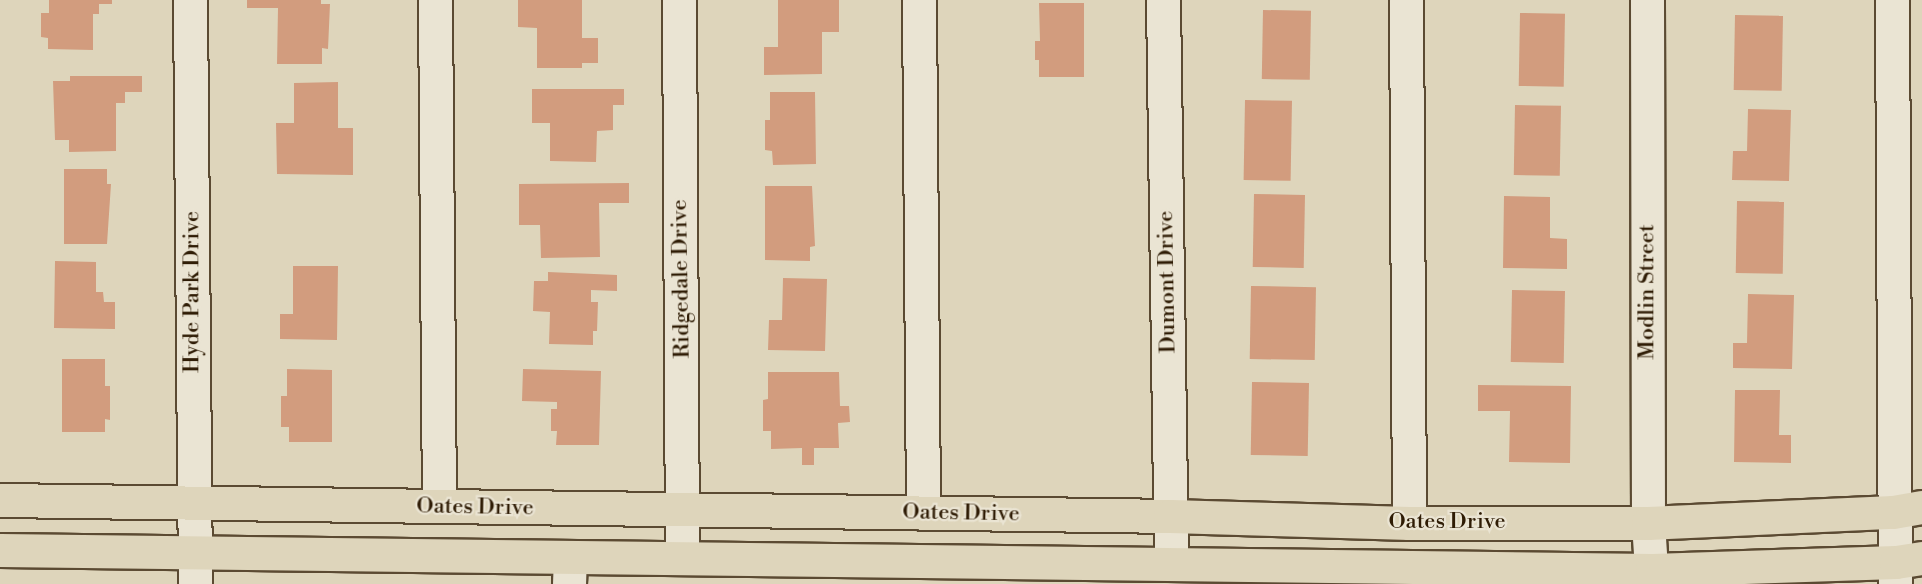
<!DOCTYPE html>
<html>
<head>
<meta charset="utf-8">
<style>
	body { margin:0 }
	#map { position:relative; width:1922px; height:584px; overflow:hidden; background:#ded5bb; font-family:"Libre Bodoni",serif }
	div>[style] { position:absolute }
	.building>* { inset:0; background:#d29c7e; transform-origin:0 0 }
	.roads { filter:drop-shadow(2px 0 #5b4a32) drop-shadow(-2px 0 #5b4a32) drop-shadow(0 2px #5b4a32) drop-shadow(0 -2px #5b4a32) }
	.minor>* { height:33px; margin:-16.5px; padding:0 16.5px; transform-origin:16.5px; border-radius:16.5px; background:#eae4d3 }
	.major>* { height:33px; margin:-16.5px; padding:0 16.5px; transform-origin:16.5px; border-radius:16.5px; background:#ded5bb }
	span { translate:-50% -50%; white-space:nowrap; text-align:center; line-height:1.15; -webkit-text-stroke:4.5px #eae4d3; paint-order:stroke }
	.street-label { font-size:22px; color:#2f1c05 }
</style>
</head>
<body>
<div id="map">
	<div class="building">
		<div style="clip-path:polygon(49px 0,112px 0,112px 4px,99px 4px,99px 14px,93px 14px,93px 50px,48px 49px,48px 38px,41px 37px,41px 13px,49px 13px)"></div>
		<div style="clip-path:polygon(247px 0,321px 0,321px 4px,330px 4px,328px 49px,322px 48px,322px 64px,277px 64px,278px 8px,247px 8px)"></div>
		<div style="clip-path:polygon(518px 0,582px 0,582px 38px,598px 38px,598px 63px,582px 63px,582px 68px,537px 68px,537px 28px,518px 27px)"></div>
		<div style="clip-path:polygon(778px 0,839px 0,839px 32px,822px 32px,822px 74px,764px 75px,764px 47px,778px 47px)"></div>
		<div style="clip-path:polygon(1039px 3px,1084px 3px,1084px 77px,1039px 77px,1039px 60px,1035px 60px,1035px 41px,1040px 41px)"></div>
		<div style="left:1263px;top:10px;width:48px;height:69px;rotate:1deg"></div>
		<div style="left:1520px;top:13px;width:45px;height:73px;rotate:1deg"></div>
		<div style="left:1735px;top:15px;width:48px;height:75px;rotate:1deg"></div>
		<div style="clip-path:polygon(70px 76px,142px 76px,142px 92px,125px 92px,125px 103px,116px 103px,116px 151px,69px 152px,69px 140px,55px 140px,53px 81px,70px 81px)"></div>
		<div style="clip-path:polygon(338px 82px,338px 128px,353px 128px,353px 175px,277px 174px,276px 123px,294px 123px,294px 83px)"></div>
		<div style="clip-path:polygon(532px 89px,624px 89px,624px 105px,613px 105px,613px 130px,597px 131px,596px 162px,550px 161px,550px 123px,532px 123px)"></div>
		<div style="clip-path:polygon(770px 92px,815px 92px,816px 164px,773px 165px,772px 151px,765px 150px,765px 120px,770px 120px)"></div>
		<div style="left:1245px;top:100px;width:47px;height:80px;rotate:1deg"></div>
		<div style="left:1515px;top:105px;width:46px;height:70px;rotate:1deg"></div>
		<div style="clip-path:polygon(1748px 109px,1791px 110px,1789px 181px,1732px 180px,1733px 151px,1747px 151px)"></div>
		<div style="clip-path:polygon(64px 169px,107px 169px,107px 184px,111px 184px,107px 244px,64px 244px)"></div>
		<div style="clip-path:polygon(629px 183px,629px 203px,599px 203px,600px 257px,541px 258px,540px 225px,519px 225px,519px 184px)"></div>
		<div style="clip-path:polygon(765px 186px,812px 186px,815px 246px,810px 247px,810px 261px,765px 260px)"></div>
		<div style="left:1254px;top:194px;width:51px;height:73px;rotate:1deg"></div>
		<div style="clip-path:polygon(1504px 196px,1550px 197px,1550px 238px,1567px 239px,1567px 269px,1503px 268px)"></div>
		<div style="left:1737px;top:201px;width:47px;height:72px;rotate:1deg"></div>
		<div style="clip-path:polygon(55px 261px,96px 262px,96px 292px,103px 292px,104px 302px,115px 302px,115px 329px,54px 328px)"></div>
		<div style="clip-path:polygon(293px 266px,338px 266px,337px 340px,280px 339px,280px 314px,293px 314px)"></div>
		<div style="clip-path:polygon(548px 272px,617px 275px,617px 291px,591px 290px,591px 302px,598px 302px,597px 331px,593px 331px,593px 345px,549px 344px,550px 312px,533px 311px,534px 281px,548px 281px)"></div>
		<div style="clip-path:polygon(783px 278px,827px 279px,825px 351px,768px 350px,769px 320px,782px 320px)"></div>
		<div style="left:1251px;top:286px;width:65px;height:73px;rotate:1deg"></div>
		<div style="left:1512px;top:290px;width:53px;height:72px;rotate:1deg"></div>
		<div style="clip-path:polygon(1748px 294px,1794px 295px,1792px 369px,1733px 368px,1733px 343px,1747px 343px)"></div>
		<div style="clip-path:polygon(62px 359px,105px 359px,105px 386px,110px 386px,110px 420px,105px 419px,105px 432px,62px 432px)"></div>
		<div style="clip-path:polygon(287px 369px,332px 370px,332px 442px,289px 442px,289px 427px,281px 427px,281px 396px,287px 396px)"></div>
		<div style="clip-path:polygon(523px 369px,601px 371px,599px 445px,556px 445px,557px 431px,551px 431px,551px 409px,557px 409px,557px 402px,522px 401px)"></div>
		<div style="clip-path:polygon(768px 372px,839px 372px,840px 406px,849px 406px,850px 422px,838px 423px,839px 448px,814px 448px,814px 465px,802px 465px,802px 448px,771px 449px,771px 431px,763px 431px,763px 400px,768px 399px)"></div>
		<div style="left:1252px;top:382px;width:57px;height:73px;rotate:1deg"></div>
		<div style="clip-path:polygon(1478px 385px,1571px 386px,1570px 463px,1509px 462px,1510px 411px,1478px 411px)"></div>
		<div style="clip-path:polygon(1735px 390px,1780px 390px,1779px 435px,1791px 435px,1791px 463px,1734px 462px)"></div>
	</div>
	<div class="roads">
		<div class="minor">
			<div style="left:190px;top:0;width:584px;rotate:89.51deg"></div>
			<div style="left:435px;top:0;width:506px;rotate:89.55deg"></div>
			<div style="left:679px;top:0;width:558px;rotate:89.69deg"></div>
			<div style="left:919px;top:0;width:513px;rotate:89.55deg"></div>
			<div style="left:1163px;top:0;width:564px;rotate:89.19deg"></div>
			<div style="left:1406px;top:0;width:523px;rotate:89.67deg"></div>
			<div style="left:1647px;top:0;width:523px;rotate:89.89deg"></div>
			<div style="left:1648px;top:523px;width:61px;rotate:86.2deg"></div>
			<div style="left:1892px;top:0;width:584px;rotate:89.71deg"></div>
			<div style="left:569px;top:584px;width:26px;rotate:-88deg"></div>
		</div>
		<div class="major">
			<div style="left:0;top:500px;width:1170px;rotate:0.78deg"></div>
			<div style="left:1170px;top:516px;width:239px;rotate:1.7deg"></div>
			<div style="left:1409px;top:523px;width:239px"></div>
			<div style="left:1648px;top:523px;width:245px;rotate:-2.6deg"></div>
			<div style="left:1893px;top:512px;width:29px;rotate:-10deg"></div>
			<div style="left:0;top:550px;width:1652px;rotate:0.69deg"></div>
			<div style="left:1652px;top:570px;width:244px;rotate:-1.9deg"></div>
			<div style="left:1896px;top:562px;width:26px;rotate:-9deg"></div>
		</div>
	</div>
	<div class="street-label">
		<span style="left:681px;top:279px;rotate:-91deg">Ridgedale Drive</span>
		<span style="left:1167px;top:282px;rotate:-91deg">Dumont Drive</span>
		<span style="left:192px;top:292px;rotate:-90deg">Hyde Park Drive</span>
		<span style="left:1647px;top:292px;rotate:-90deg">Modlin Street</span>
		<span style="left:475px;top:507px;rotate:1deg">Oates Drive</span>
		<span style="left:961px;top:513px;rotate:1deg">Oates Drive</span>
		<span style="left:1447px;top:522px">Oates Drive</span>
	</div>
</div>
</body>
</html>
